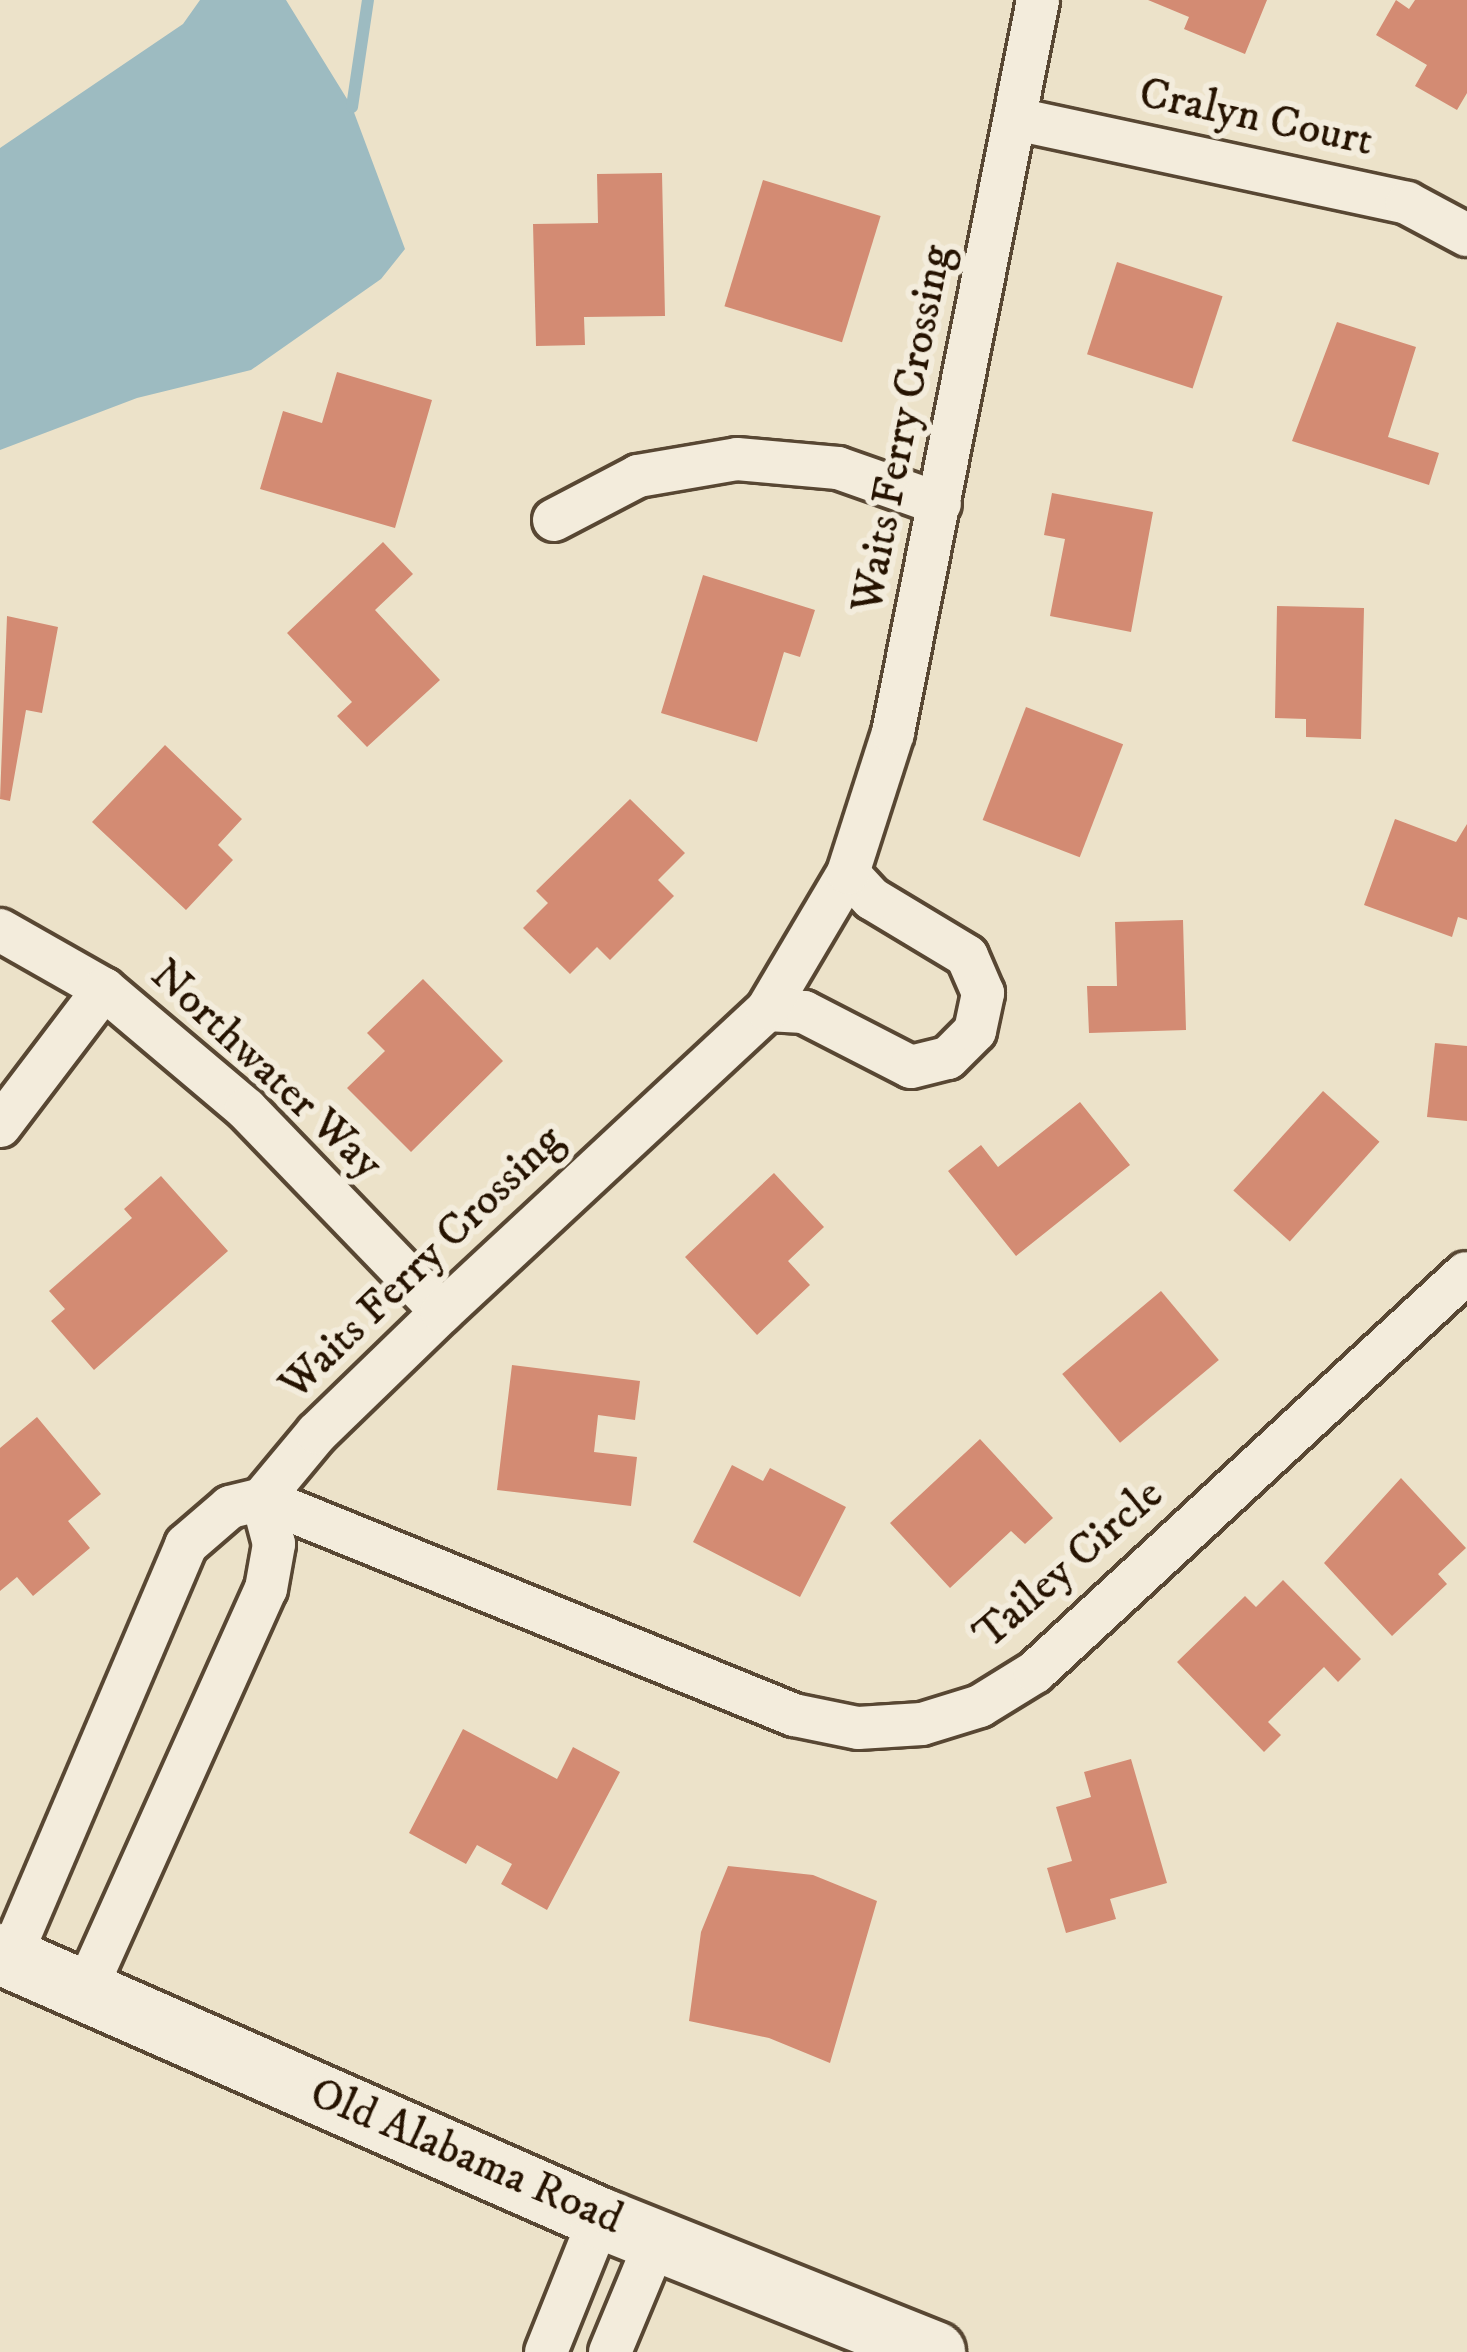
<!DOCTYPE html>
<html>
<head>
<meta charset="utf-8">
<style>
	body { margin:0 }
	#map { position:relative; width:1467px; height:2352px; overflow:hidden; background:#ece2c9; font-family:"IM FELL DW Pica",serif }
	div>[style] { position:absolute }
	.water>* { inset:0; background:#9dbbc1 }
	.stream>* { height:12px; margin:-6px; padding:0 6px; transform-origin:6px; border-radius:6px; background:#9dbbc1 }
	.building>* { inset:0; background:#d38b73; transform-origin:0 0 }
	.roads { filter:drop-shadow(3px 0 #584733) drop-shadow(-3px 0 #584733) drop-shadow(0 3px #584733) drop-shadow(0 -3px #584733) }
	.minor>* { height:42px; margin:-21px; padding:0 21px; transform-origin:21px; border-radius:21px; background:#f3ecdc }
	.secondary>* { height:60px; margin:-30px; padding:0 30px; transform-origin:30px; border-radius:30px; background:#f3ecdc }
	span { translate:-50% -50%; white-space:nowrap; text-align:center; line-height:1.15; -webkit-text-stroke:12px #f3ecdc; paint-order:stroke }
	.street-label { font-size:45px; color:#261301 }
</style>
</head>
<body>
<div id="map">
	<div class="water">
		<div style="clip-path:polygon(200px 0,286px 0,352px 107px,405px 249px,381px 279px,251px 370px,137px 398px,0 450px,0 148px,183px 24px)"></div>
	</div>
	<div class="stream">
		<div style="left:352px;top:107px;width:108px;rotate:-81.5deg"></div>
	</div>
	<div class="building">
		<div style="clip-path:polygon(1148px 0,1267px 0,1245px 54px,1184px 29px,1189px 17px)"></div>
		<div style="clip-path:polygon(1396px 0,1409px 9px,1415px 0,1467px 0,1467px 93px,1457px 110px,1415px 86px,1427px 65px,1376px 35px)"></div>
		<div style="clip-path:polygon(662px 173px,665px 316px,584px 317px,585px 345px,536px 346px,533px 224px,598px 223px,597px 174px)"></div>
		<div style="left:763px;top:180px;width:123px;height:132px;rotate:17deg"></div>
		<div style="left:1117px;top:262px;width:111px;height:97px;rotate:18deg"></div>
		<div style="clip-path:polygon(1337px 322px,1416px 347px,1388px 437px,1439px 453px,1429px 485px,1292px 441px)"></div>
		<div style="clip-path:polygon(337px 372px,432px 400px,395px 528px,260px 489px,283px 411px,322px 423px)"></div>
		<div style="clip-path:polygon(1052px 493px,1153px 512px,1131px 632px,1050px 616px,1065px 539px,1044px 535px)"></div>
		<div style="clip-path:polygon(383px 542px,413px 574px,375px 610px,440px 680px,367px 747px,337px 716px,352px 702px,287px 633px)"></div>
		<div style="clip-path:polygon(703px 575px,815px 610px,800px 657px,784px 652px,757px 742px,661px 713px)"></div>
		<div style="clip-path:polygon(1277px 606px,1364px 608px,1361px 739px,1306px 737px,1306px 719px,1275px 718px)"></div>
		<div style="clip-path:polygon(7px 616px,58px 627px,42px 713px,26px 710px,10px 801px,0 799px)"></div>
		<div style="left:1026px;top:707px;width:104px;height:121px;rotate:21deg"></div>
		<div style="clip-path:polygon(165px 745px,242px 819px,218px 845px,233px 860px,186px 910px,92px 822px)"></div>
		<div style="clip-path:polygon(630px 799px,685px 853px,658px 880px,674px 896px,610px 960px,597px 947px,570px 974px,523px 928px,548px 903px,536px 891px)"></div>
		<div style="clip-path:polygon(1395px 819px,1456px 842px,1467px 824px,1467px 920px,1458px 917px,1452px 937px,1364px 905px)"></div>
		<div style="clip-path:polygon(1183px 920px,1186px 1030px,1089px 1033px,1087px 986px,1117px 986px,1115px 922px)"></div>
		<div style="clip-path:polygon(423px 979px,503px 1061px,411px 1152px,347px 1088px,385px 1051px,367px 1033px)"></div>
		<div style="clip-path:polygon(1435px 1043px,1467px 1046px,1467px 1121px,1427px 1117px)"></div>
		<div style="left:1323px;top:1091px;width:76px;height:134px;rotate:42deg"></div>
		<div style="clip-path:polygon(1080px 1102px,1130px 1165px,1016px 1256px,948px 1171px,981px 1145px,998px 1167px)"></div>
		<div style="clip-path:polygon(774px 1173px,824px 1227px,788px 1261px,810px 1285px,757px 1335px,685px 1257px)"></div>
		<div style="clip-path:polygon(161px 1176px,228px 1251px,94px 1370px,51px 1321px,65px 1309px,49px 1291px,132px 1218px,124px 1209px)"></div>
		<div style="left:1161px;top:1291px;width:90px;height:129px;rotate:50deg"></div>
		<div style="clip-path:polygon(512px 1365px,640px 1381px,635px 1420px,598px 1415px,594px 1452px,637px 1457px,631px 1506px,497px 1490px)"></div>
		<div style="clip-path:polygon(37px 1417px,101px 1494px,68px 1521px,90px 1548px,33px 1596px,17px 1577px,0 1591px,0 1448px)"></div>
		<div style="clip-path:polygon(980px 1439px,1053px 1518px,1025px 1544px,1011px 1531px,950px 1588px,890px 1523px)"></div>
		<div style="clip-path:polygon(732px 1465px,763px 1481px,770px 1468px,846px 1507px,800px 1597px,693px 1542px)"></div>
		<div style="clip-path:polygon(1401px 1478px,1466px 1548px,1438px 1574px,1447px 1584px,1392px 1636px,1324px 1563px)"></div>
		<div style="clip-path:polygon(1283px 1580px,1361px 1659px,1338px 1682px,1324px 1667px,1268px 1722px,1281px 1735px,1264px 1752px,1177px 1662px,1245px 1596px,1256px 1607px)"></div>
		<div style="clip-path:polygon(463px 1729px,557px 1779px,573px 1747px,620px 1772px,547px 1910px,501px 1884px,512px 1864px,477px 1845px,466px 1864px,409px 1833px)"></div>
		<div style="clip-path:polygon(1131px 1759px,1167px 1883px,1110px 1899px,1116px 1919px,1066px 1933px,1047px 1868px,1072px 1861px,1056px 1807px,1091px 1797px,1084px 1772px)"></div>
		<div style="clip-path:polygon(728px 1866px,813px 1875px,877px 1901px,830px 2063px,769px 2038px,689px 2021px,701px 1932px)"></div>
	</div>
	<div class="roads">
		<div class="minor">
			<div style="left:1016px;top:119px;width:400px;rotate:12.1deg"></div>
			<div style="left:1407px;top:203px;width:68px;rotate:28.1deg"></div>
			<div style="left:554px;top:520px;width:95px;rotate:-27.6deg"></div>
			<div style="left:638px;top:476px;width:100px;rotate:-9.7deg"></div>
			<div style="left:737px;top:459px;width:101px;rotate:5.1deg"></div>
			<div style="left:838px;top:468px;width:108px;rotate:19.4deg"></div>
			<div style="left:0;top:930px;width:120px;rotate:29.6deg"></div>
			<div style="left:104px;top:989px;width:186px;rotate:40.2deg"></div>
			<div style="left:246px;top:1109px;width:282px;rotate:46deg"></div>
			<div style="left:767px;top:1010px;width:37px;rotate:3deg"></div>
			<div style="left:804px;top:1012px;width:120px;rotate:27.2deg"></div>
			<div style="left:911px;top:1067px;width:38px;rotate:-14deg"></div>
			<div style="left:948px;top:1058px;width:38px;rotate:-45deg"></div>
			<div style="left:975px;top:1031px;width:39px;rotate:-78deg"></div>
			<div style="left:983px;top:993px;width:40px;rotate:-113.4deg"></div>
			<div style="left:967px;top:956px;width:111px;rotate:-149deg"></div>
			<div style="left:872px;top:899px;width:35px;rotate:-133deg"></div>
			<div style="left:0;top:1126px;width:172px;rotate:-52.8deg"></div>
			<div style="left:262px;top:1499px;width:574px;rotate:22.1deg"></div>
			<div style="left:794px;top:1715px;width:65px;rotate:11.5deg"></div>
			<div style="left:858px;top:1728px;width:64px;rotate:-3.6deg"></div>
			<div style="left:922px;top:1724px;width:61px;rotate:-17.2deg"></div>
			<div style="left:980px;top:1706px;width:65px;rotate:-31.7deg"></div>
			<div style="left:1035px;top:1672px;width:587px;rotate:-42.79deg"></div>
			<div style="left:10px;top:1958px;width:449px;rotate:-66.9deg"></div>
			<div style="left:186px;top:1545px;width:58px;rotate:-40.8deg"></div>
			<div style="left:230px;top:1507px;width:33px;rotate:-14deg"></div>
			<div style="left:262px;top:1499px;width:86px;rotate:-50.2deg"></div>
			<div style="left:317px;top:1433px;width:174px;rotate:-44.1deg"></div>
			<div style="left:442px;top:1312px;width:444px;rotate:-42.9deg"></div>
			<div style="left:767px;top:1010px;width:159px;rotate:-59.4deg"></div>
			<div style="left:848px;top:873px;width:147px;rotate:-72.2deg"></div>
			<div style="left:893px;top:733px;width:747px;rotate:-78.81deg"></div>
			<div style="left:85px;top:1991px;width:441px;rotate:-65.8deg"></div>
			<div style="left:266px;top:1589px;width:46px;rotate:-79.9deg"></div>
			<div style="left:274px;top:1544px;width:47px;rotate:-104.9deg"></div>
			<div style="left:546px;top:2352px;width:144px;rotate:-68.1deg"></div>
			<div style="left:610px;top:2352px;width:122px;rotate:-67.4deg"></div>
		</div>
		<div class="secondary">
			<div style="left:0;top:1954px;width:656px;rotate:23.75deg"></div>
			<div style="left:600px;top:2218px;width:361px;rotate:21.8deg"></div>
		</div>
	</div>
	<div class="street-label">
		<span style="left:1256px;top:118px;rotate:12deg">Cralyn Court</span>
		<span style="left:903px;top:429px;rotate:-79deg">Waits Ferry Crossing</span>
		<span style="left:266px;top:1070px;rotate:43deg">Northwater Way</span>
		<span style="left:422px;top:1263px;rotate:-44deg">Waits Ferry Crossing</span>
		<span style="left:1069px;top:1565px;rotate:-41deg">Tailey Circle</span>
		<span style="left:466px;top:2157px;rotate:23deg">Old Alabama Road</span>
	</div>
</div>
</body>
</html>
